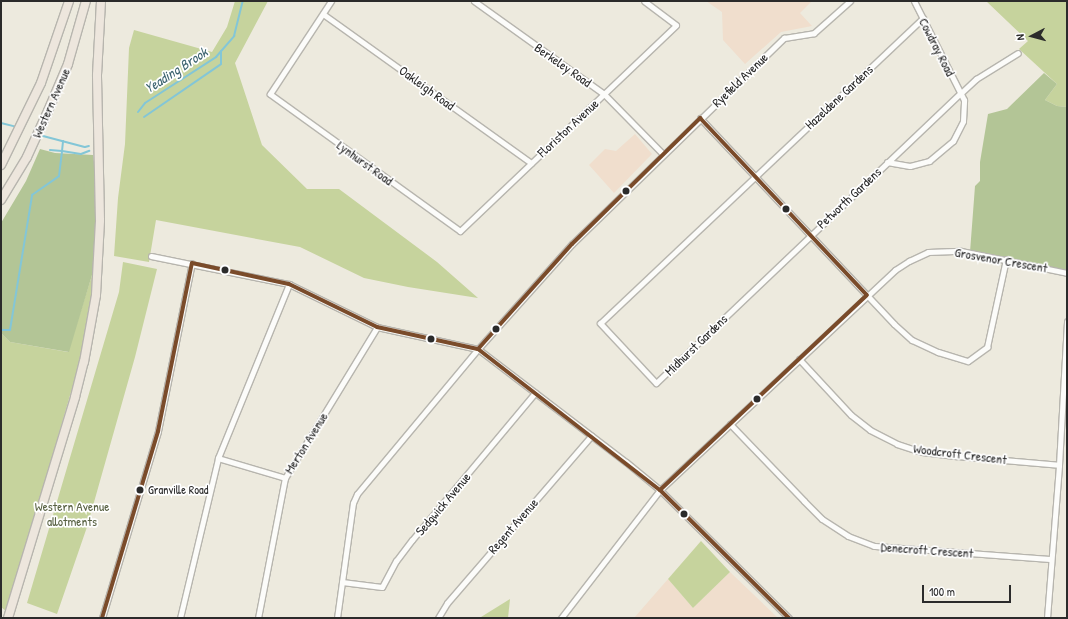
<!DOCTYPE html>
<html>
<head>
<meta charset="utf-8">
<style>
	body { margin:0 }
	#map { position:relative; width:1068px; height:619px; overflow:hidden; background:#edeade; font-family:"Patrick Hand",sans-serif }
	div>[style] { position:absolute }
	.built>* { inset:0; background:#f0decd }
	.green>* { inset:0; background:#c6d39d }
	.forest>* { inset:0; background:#b3c596 }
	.stream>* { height:2px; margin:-1px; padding:0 1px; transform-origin:1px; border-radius:1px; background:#83c6d7 }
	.roads { filter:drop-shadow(1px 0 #b7b5ae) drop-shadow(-1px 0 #b7b5ae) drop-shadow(0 1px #b7b5ae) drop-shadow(0 -1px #b7b5ae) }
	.minor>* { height:5px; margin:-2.5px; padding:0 2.5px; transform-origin:2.5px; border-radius:2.5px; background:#fcfcfa }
	.trunk>* { height:8px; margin:-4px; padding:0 4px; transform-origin:4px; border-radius:4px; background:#ede6dd }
	.bus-1>* { height:4px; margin:-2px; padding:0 2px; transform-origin:2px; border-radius:2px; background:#7a4b2a }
	.dots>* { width:11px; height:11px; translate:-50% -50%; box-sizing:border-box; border:2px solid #fff; border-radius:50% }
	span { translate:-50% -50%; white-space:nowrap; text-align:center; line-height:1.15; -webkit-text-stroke:3.5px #fff; paint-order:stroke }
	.bus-label { font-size:12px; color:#2b2b2b }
	.left { translate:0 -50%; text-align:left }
	.street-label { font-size:13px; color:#2b2b2b }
	.park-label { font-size:13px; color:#565f40 }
	.water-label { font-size:14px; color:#3c636f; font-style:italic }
	.frame { position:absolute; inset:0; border:2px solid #2b2b2b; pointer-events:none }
	.north { position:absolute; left:1012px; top:16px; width:40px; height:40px; -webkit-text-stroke:3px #fff; paint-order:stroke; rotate:264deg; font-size:11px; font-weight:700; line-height:16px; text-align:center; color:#2b2b2b }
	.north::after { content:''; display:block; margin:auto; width:14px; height:18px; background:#2b2b2b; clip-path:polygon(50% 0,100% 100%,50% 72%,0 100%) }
	.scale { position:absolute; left:922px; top:585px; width:89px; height:18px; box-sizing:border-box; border:2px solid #2b2b2b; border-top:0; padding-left:5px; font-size:12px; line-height:14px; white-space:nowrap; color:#2b2b2b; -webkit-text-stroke:3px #fff; paint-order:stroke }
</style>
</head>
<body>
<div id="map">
	<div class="built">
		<div style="clip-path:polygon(706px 1px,812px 1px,800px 13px,812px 26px,781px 32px,745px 64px,723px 40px,722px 12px)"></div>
		<div style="clip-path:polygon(635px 134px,652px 154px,614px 193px,589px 165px,605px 149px,616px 151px)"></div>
		<div style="clip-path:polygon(730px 572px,778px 618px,634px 618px,668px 579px,693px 608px)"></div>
	</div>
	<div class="green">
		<div style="clip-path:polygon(235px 1px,268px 1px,235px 63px,262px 145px,307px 189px,339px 189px,437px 262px,478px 298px,408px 287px,364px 278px,300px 247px,156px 220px,149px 262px,114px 256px,118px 198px,125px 144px,129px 48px,134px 30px,212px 52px,227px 27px)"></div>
		<div style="clip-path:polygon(986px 1px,1067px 1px,1067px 107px,1057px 106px,1045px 100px,1057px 84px,1019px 49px,1028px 41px)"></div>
		<div style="clip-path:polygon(123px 262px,157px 269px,135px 357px,87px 527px,57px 614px,27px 603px,119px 292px)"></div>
		<div style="clip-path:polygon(92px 275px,91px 310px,80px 361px,7px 612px,1px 607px,1px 333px,10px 342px,68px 352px)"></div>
		<div style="clip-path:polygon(701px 541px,730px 572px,693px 608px,668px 579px)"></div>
		<div style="clip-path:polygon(510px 599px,508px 618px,480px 618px,481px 617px)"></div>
	</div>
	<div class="forest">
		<div style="clip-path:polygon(1044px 73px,1057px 84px,1045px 100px,1057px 106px,1067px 107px,1067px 271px,970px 252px,975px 186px,980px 181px,980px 162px,988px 114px,1007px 109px)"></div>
		<div style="clip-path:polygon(40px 149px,55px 153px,93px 155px,97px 183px,98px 237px,92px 275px,69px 352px,10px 342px,1px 333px,1px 223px,26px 181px)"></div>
	</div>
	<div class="stream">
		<div style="left:138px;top:112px;width:11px;rotate:-52deg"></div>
		<div style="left:145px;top:103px;width:85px;rotate:-32.9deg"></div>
		<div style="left:216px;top:57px;width:28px;rotate:-49deg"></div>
		<div style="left:234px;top:36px;width:36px;rotate:-76deg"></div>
		<div style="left:144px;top:117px;width:93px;rotate:-34.5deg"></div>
		<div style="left:221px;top:64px;width:13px;rotate:-90deg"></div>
		<div style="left:1px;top:123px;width:16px;rotate:14deg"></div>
		<div style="left:43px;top:136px;width:43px;rotate:14.7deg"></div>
		<div style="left:85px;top:147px;width:4px;rotate:-14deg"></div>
		<div style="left:50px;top:150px;width:12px;rotate:5deg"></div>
		<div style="left:62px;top:151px;width:10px;rotate:-84deg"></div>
		<div style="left:1px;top:330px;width:9px"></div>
		<div style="left:10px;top:330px;width:137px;rotate:-80.7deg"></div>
		<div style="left:32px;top:195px;width:33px;rotate:-35deg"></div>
		<div style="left:59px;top:176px;width:25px;rotate:-83deg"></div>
		<div style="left:62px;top:151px;width:19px;rotate:9deg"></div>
		<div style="left:81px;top:154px;width:9px;rotate:-21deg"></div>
	</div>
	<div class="roads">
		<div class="minor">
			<div style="left:331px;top:1px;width:111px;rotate:123.3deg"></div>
			<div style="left:270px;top:94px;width:234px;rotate:35.8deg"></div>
			<div style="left:460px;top:231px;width:298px;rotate:-43.6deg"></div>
			<div style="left:676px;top:25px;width:40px;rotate:-143deg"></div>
			<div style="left:474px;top:1px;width:160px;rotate:35.6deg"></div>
			<div style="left:604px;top:94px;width:84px;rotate:45.5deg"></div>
			<div style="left:323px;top:14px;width:256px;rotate:35.6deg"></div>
			<div style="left:923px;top:18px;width:444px;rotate:136.6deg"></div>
			<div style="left:600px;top:323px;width:82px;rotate:47deg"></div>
			<div style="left:656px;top:383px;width:421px;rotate:-43.6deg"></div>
			<div style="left:961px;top:93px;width:21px;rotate:-43deg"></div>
			<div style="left:976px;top:79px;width:49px;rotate:-31.8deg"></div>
			<div style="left:700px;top:118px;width:283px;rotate:46.7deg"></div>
			<div style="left:894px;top:324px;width:24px;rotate:42deg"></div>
			<div style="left:912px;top:340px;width:29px;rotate:25deg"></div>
			<div style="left:938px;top:352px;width:31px;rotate:17deg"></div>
			<div style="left:968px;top:361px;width:24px;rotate:-36deg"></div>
			<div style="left:987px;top:347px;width:90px;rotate:-77.8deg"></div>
			<div style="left:887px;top:162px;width:23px;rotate:10deg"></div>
			<div style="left:910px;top:166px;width:20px;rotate:-15deg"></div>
			<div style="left:929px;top:161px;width:31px;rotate:-40deg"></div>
			<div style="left:953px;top:141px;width:22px;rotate:-63deg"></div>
			<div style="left:963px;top:121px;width:21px;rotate:-87deg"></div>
			<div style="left:964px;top:100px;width:111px;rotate:-116.8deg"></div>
			<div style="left:151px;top:256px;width:141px;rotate:11.5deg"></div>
			<div style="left:289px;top:284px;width:98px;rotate:26deg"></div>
			<div style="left:377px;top:327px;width:103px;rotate:12.3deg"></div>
			<div style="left:478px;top:349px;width:186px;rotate:37.4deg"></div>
			<div style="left:626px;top:462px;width:44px;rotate:39.5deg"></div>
			<div style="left:660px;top:490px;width:182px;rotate:44.8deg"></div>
			<div style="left:799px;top:359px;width:76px;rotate:47.1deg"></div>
			<div style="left:851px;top:415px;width:24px;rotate:38deg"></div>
			<div style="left:870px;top:430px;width:30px;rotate:27deg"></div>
			<div style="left:897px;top:444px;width:26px;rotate:18deg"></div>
			<div style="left:922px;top:452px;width:35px;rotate:7deg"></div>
			<div style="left:957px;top:456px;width:102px;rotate:5deg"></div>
			<div style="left:730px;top:424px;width:107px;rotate:46.1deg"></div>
			<div style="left:804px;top:501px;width:25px;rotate:45deg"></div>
			<div style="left:822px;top:519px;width:31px;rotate:33deg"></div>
			<div style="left:848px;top:536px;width:28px;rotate:21deg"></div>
			<div style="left:874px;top:546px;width:177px;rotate:4.2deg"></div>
			<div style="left:218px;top:458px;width:70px;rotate:16.6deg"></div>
			<div style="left:342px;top:582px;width:40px;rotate:7.1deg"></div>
			<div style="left:382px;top:587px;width:30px;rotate:-62deg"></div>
			<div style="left:396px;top:561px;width:26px;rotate:-53deg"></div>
			<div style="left:412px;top:540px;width:192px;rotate:-50.1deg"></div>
			<div style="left:102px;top:618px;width:195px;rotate:-73.3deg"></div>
			<div style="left:158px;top:431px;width:171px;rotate:-78.6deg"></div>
			<div style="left:180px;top:618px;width:164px;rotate:-76.6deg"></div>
			<div style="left:218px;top:458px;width:188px;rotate:-67.8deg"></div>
			<div style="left:258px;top:618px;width:143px;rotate:-79.1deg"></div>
			<div style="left:285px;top:478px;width:177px;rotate:-58.6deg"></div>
			<div style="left:337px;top:618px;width:116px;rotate:-82.1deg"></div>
			<div style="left:353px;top:503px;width:10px;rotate:-66deg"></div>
			<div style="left:357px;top:494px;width:189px;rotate:-50.2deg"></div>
			<div style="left:478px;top:349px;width:141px;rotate:-48.2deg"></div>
			<div style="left:572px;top:244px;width:296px;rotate:-44.2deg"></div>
			<div style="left:784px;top:38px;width:30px;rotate:-9deg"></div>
			<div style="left:814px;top:33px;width:48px;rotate:-41.6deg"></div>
			<div style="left:438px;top:618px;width:17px;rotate:-59deg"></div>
			<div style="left:447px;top:603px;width:221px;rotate:-49.2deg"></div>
			<div style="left:561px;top:618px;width:162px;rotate:-52.3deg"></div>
			<div style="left:660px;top:490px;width:322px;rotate:-43.1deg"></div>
			<div style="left:895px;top:270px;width:17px;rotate:-33deg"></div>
			<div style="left:909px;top:261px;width:21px;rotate:-25deg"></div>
			<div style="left:928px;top:252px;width:33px;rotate:-2deg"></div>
			<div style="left:961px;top:251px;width:108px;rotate:11.7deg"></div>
			<div style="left:1047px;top:618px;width:153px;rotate:-85.5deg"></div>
			<div style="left:1059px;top:465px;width:144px;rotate:-86.8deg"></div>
		</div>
		<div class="trunk">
			<div style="left:1px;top:165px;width:91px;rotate:-64deg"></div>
			<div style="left:41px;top:83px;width:87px;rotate:-71.1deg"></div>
			<div style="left:1px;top:200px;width:50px;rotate:-58.8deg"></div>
			<div style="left:27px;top:157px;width:51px;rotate:-65.5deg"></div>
			<div style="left:48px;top:111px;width:51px;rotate:-66.9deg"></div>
			<div style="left:68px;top:64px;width:66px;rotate:-74.1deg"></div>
			<div style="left:8px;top:618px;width:231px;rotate:-73.1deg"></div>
			<div style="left:75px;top:397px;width:36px;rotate:-76deg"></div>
			<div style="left:84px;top:362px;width:68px;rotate:-79.8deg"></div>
			<div style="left:96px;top:295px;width:75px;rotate:-86.9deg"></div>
			<div style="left:100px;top:220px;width:145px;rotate:-91.2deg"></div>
			<div style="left:97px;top:75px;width:74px;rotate:-86.9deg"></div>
		</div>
	</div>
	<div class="bus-1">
		<div style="left:700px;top:118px;width:243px;rotate:46.7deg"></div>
		<div style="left:192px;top:263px;width:99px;rotate:12.2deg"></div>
		<div style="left:289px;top:284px;width:98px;rotate:26deg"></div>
		<div style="left:377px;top:327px;width:103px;rotate:12.3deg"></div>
		<div style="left:478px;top:349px;width:230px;rotate:37.8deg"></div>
		<div style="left:660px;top:490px;width:182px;rotate:44.8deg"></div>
		<div style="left:478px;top:349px;width:141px;rotate:-48.2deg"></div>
		<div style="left:572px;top:244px;width:180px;rotate:-44.5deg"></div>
		<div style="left:660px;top:490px;width:284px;rotate:-43.3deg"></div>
		<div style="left:102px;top:618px;width:195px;rotate:-73.3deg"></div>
		<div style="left:158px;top:431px;width:171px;rotate:-78.6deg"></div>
	</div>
	<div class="dots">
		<div style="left:626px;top:191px;background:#2b2b2b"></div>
		<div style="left:786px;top:209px;background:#2b2b2b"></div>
		<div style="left:225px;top:270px;background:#2b2b2b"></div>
		<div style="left:496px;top:329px;background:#2b2b2b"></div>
		<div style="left:431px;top:339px;background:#2b2b2b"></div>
		<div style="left:757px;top:399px;background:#2b2b2b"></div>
		<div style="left:140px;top:490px;background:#2b2b2b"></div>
		<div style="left:684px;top:514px;background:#2b2b2b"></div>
	</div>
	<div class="bus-label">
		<span class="left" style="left:148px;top:490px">Granville Road</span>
	</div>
	<div class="street-label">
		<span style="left:937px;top:47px;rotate:63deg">Cowdray Road</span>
		<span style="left:563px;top:65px;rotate:35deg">Berkeley Road</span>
		<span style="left:740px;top:80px;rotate:-44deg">Ryefield Avenue</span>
		<span style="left:427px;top:88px;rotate:36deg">Oakleigh Road</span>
		<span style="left:839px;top:97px;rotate:-43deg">Hazeldene Gardens</span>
		<span style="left:51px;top:103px;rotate:-66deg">Western Avenue</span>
		<span style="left:568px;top:128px;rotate:-43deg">Floriston Avenue</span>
		<span style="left:365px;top:163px;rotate:36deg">Lynhurst Road</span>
		<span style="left:849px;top:198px;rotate:-43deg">Petworth Gardens</span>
		<span style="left:1001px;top:260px;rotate:10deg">Grosvenor Crescent</span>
		<span style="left:696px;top:345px;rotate:-44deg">Midhurst Gardens</span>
		<span style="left:306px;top:443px;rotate:-58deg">Merton Avenue</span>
		<span style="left:960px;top:454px;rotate:7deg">Woodcroft Crescent</span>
		<span style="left:443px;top:504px;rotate:-50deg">Sedgwick Avenue</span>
		<span style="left:513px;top:526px;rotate:-49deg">Regent Avenue</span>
		<span style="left:927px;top:550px;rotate:4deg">Denecroft Crescent</span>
	</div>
	<div class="park-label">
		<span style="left:72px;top:514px">Western Avenue<br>allotments</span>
	</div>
	<div class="water-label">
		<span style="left:176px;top:70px;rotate:-33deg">Yeading Brook</span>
	</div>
	<div class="frame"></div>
	<div class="north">N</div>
	<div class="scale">100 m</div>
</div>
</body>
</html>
